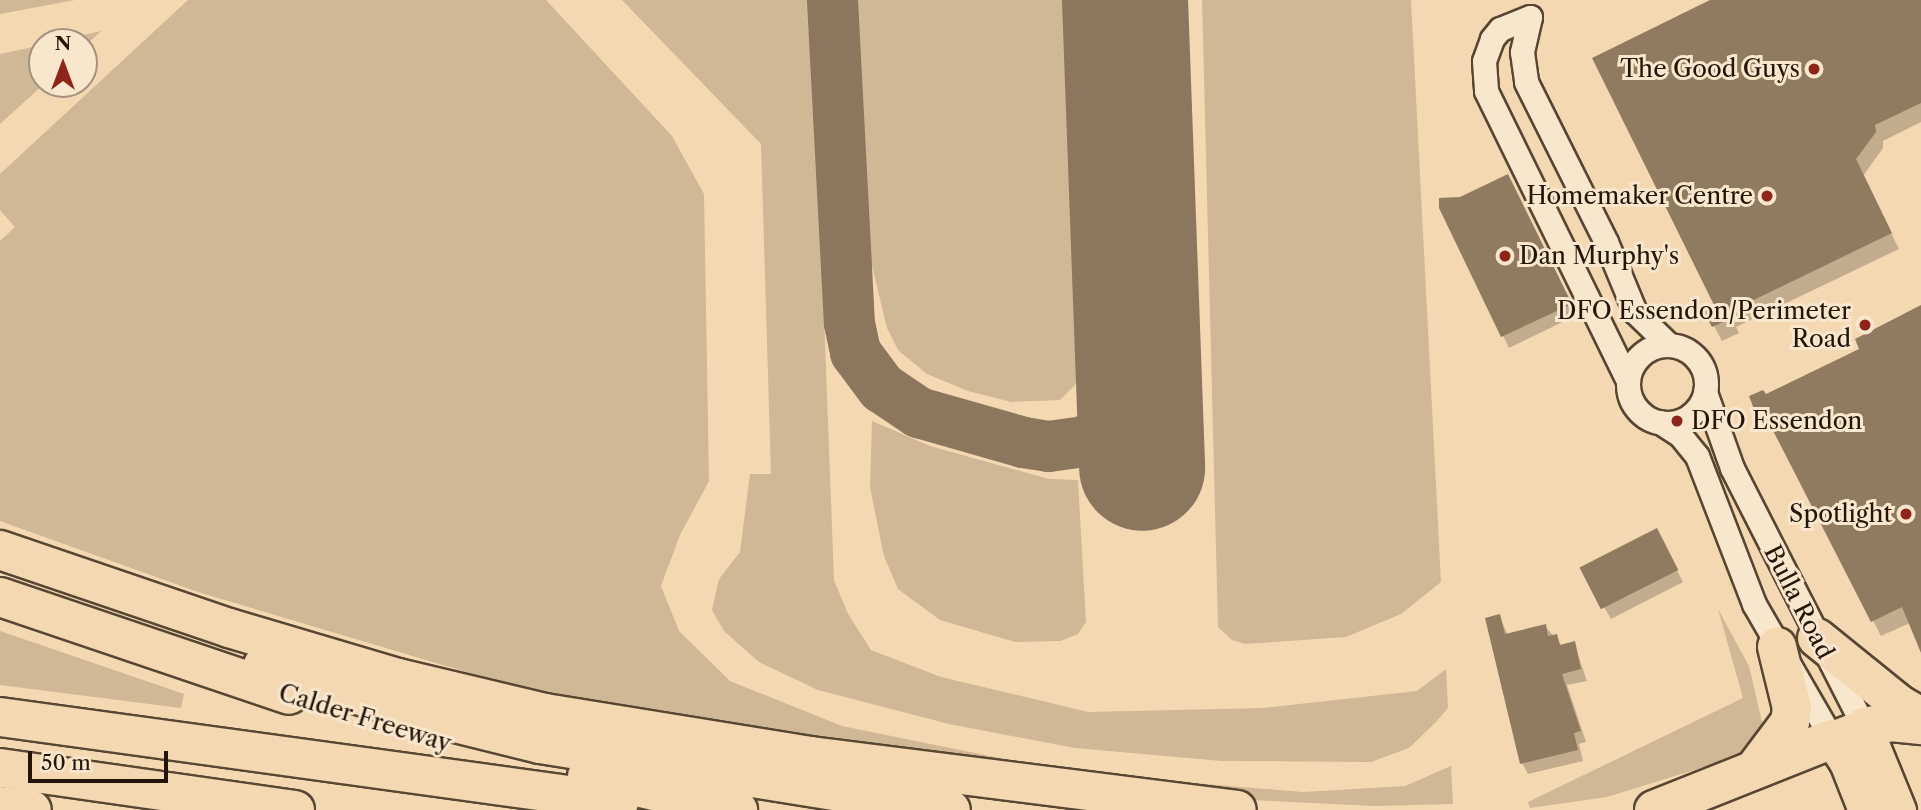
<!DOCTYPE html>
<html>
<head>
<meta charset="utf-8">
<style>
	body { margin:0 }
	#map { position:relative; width:1921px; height:810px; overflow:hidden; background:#f4d8b2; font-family:"Libre Caslon Text",serif }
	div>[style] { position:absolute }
	.green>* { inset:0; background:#d0b795 }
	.shadow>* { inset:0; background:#0003 }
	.taxiway>* { height:51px; margin:-25.5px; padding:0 25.5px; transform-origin:25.5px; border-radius:25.5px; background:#8c765d }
	.runway>* { height:126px; margin:-63px; padding:0 63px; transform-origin:63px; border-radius:63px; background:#8c765d }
	.building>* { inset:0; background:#907a60; transform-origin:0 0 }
	.roads { filter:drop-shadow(2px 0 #574632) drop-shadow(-2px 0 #574632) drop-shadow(0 2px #574632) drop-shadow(0 -2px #574632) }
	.street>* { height:23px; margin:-11.5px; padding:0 11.5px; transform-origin:11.5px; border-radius:11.5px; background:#f8e6cd }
	.street>.ring { margin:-11.5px; padding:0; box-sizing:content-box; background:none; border:23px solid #f8e6cd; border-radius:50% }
	.primary>* { height:35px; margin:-17.5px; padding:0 17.5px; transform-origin:17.5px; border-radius:17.5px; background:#f4d8b2 }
	.highway>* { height:38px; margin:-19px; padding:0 19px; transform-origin:19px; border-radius:19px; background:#f4d8b2 }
	.dots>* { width:19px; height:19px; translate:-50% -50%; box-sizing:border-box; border:4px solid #f8e6cd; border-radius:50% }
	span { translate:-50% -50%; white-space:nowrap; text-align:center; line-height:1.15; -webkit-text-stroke:6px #f8e6cd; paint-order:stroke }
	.poi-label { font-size:24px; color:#231508 }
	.right { translate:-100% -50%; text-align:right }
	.left { translate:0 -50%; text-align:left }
	.street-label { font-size:24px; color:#231508 }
	.north { position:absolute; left:28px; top:28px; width:70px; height:70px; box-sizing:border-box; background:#f8e6cd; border:2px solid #a3927e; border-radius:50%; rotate:0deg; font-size:19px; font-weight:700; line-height:28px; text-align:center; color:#231508 }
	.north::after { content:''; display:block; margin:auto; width:24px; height:32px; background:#8f2418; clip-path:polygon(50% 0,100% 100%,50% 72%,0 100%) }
	.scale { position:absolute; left:28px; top:751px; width:140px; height:32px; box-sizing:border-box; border:4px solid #231508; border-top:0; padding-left:9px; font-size:21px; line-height:24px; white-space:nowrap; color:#231508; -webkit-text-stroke:5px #f8e6cd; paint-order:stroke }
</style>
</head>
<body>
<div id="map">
	<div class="green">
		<div style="clip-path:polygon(0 0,75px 0,0 14px)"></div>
		<div style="clip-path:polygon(188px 0,546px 0,672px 136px,704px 194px,709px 481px,680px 535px,661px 586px,679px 631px,730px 681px,842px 726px,1073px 773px,1303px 792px,1405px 786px,1451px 766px,1453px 804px,1375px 806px,1210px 798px,550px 697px,198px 592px,0 521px,0 241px,15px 227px,0 210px,0 174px)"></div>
		<div style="clip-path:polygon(622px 0,812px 0,834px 580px,848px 614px,871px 650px,941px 677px,1088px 712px,1264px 708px,1417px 691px,1446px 669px,1448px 708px,1436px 722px,1409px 748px,1371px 762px,1222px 761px,1075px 748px,949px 724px,818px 690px,759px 662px,724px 631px,712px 610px,719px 579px,740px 552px,750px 474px,771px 474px,761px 144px)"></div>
		<div style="clip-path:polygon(856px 0,1069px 0,1078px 374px,1075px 385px,1060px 400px,1011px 402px,968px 391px,927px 374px,898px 350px,887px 328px,868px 249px)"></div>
		<div style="clip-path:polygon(1202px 0,1411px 0,1441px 582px,1401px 614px,1346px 637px,1245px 644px,1232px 640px,1218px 627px)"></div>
		<div style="clip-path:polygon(101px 31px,84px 47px,84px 42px,54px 42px)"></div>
		<div style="clip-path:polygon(42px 45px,44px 84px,0 124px,0 54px)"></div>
		<div style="clip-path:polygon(872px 421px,930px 446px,1049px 479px,1078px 480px,1086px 622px,1078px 634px,1060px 641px,1015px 642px,940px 620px,898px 589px,884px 556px,870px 487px)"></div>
		<div style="clip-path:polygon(1718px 609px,1749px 666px,1762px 722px,1760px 738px,1732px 769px,1720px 762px,1607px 797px,1530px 808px,1528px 802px,1743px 698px)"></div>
		<div style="clip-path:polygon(0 631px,184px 694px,181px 708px,0 685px)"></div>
	</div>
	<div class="shadow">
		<div style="clip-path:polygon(1714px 0,1921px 0,1921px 122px,1883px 141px,1883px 148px,1863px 176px,1899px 249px,1736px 327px,1739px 333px,1722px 341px,1706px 311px,1716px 306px)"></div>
		<div style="clip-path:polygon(1513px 187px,1577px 315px,1509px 348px,1441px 207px,1460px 198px)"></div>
		<div style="clip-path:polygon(1921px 307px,1921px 647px,1910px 623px,1881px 636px,1772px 424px,1766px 426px,1751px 397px,1765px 396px,1861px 350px)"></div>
		<div style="clip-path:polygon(1662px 542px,1683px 582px,1611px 619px,1582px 568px)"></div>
		<div style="clip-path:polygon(1499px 616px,1508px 635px,1545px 626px,1562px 646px,1574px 643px,1587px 681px,1567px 685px,1586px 742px,1579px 744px,1583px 761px,1528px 774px,1522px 763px)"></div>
	</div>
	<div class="taxiway">
		<div style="left:832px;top:0;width:323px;rotate:87deg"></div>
		<div style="left:849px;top:323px;width:30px;rotate:78deg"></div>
		<div style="left:855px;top:352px;width:44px;rotate:53.4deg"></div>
		<div style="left:881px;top:387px;width:45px;rotate:34deg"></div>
		<div style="left:918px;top:412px;width:109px;rotate:15.9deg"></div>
		<div style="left:1023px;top:442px;width:25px;rotate:9deg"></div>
		<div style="left:1048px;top:446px;width:35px;rotate:-8deg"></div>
		<div style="left:1083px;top:441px;width:32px;rotate:-26deg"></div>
		<div style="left:1112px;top:427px;width:32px;rotate:-54deg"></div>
		<div style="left:1131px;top:401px;width:80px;rotate:-85.7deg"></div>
	</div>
	<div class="runway">
		<div style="left:1125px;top:0;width:468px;rotate:87.9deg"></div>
	</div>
	<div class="building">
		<div style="clip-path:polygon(1710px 0,1921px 0,1921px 103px,1875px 125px,1876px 132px,1856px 159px,1892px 233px,1729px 312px,1732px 318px,1712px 327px,1703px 310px,1714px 305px,1592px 58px)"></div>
		<div style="clip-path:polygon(1508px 174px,1572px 304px,1501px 337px,1439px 208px,1439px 198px,1460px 197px)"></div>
		<div style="clip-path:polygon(1921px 305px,1921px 653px,1902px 607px,1871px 622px,1762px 409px,1755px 412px,1749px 396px,1763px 390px,1766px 394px,1859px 349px,1855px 339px)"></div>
		<div style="left:1657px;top:528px;width:47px;height:87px;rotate:63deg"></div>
		<div style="clip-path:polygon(1500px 614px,1505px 634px,1546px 624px,1548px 636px,1557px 634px,1560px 645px,1575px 641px,1581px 669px,1562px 674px,1581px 731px,1574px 733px,1578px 750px,1520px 764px,1485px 618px)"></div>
	</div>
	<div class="roads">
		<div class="street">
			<div style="left:1530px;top:17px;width:32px;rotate:158deg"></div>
			<div style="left:1500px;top:29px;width:13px;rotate:129deg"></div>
			<div style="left:1492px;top:39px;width:23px;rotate:110deg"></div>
			<div style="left:1484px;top:61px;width:30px;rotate:86deg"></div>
			<div style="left:1486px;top:91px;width:323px;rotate:63.9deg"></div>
			<div style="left:1530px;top:17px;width:36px;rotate:103deg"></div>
			<div style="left:1522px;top:52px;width:30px;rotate:82deg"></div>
			<div style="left:1526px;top:82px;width:179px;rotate:63.4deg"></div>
			<div style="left:1606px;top:242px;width:76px;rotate:67.5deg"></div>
			<div style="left:1635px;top:312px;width:47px;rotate:44.1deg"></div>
			<div class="ring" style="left:1628px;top:345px;width:55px;height:55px"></div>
			<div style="left:1705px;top:392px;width:81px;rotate:70.4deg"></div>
			<div style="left:1732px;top:468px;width:291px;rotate:63deg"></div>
			<div style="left:1660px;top:422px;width:24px;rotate:33deg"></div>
			<div style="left:1680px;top:435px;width:27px;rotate:51deg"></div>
			<div style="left:1697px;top:456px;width:159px;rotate:68.9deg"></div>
			<div style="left:1754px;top:604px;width:156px;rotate:60deg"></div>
		</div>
		<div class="primary">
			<div style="left:1866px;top:810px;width:52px;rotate:-111.6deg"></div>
			<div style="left:1847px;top:762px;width:27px;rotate:-123deg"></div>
			<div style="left:1832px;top:739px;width:34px;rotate:-21deg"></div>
			<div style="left:1864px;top:727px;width:90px;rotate:67.7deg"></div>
		</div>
		<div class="highway">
			<div style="left:0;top:550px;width:242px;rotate:18.8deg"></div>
			<div style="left:229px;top:628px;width:176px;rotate:16.5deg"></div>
			<div style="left:398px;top:678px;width:151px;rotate:13.4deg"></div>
			<div style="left:545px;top:713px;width:269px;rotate:9.2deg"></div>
			<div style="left:811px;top:756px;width:429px;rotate:7.2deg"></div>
			<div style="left:0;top:597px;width:305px;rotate:18.7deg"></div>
			<div style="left:1817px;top:638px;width:107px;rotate:38.9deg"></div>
			<div style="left:1900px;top:705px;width:24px;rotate:30deg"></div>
			<div style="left:263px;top:665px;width:155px;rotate:17.6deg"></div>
			<div style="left:411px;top:712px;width:133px;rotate:13.9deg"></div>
			<div style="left:540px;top:744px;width:416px;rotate:9.1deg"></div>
			<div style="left:0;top:717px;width:625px;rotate:7.82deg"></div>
			<div style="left:1864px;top:727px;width:27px;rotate:-10deg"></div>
			<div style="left:1891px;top:722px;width:30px;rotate:6deg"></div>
			<div style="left:0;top:768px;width:298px;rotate:8.1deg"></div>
			<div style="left:1754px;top:770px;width:60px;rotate:-53.1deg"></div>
			<div style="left:1790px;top:722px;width:14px;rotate:-82deg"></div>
			<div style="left:1792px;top:708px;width:63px;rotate:-103.8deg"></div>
			<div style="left:587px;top:776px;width:155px;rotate:12.7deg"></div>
			<div style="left:0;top:806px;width:32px;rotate:7deg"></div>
			<div style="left:1654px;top:810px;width:192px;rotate:-21.7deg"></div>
		</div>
	</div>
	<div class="dots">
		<div style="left:1814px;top:69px;background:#8f2418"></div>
		<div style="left:1767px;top:196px;background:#8f2418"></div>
		<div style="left:1505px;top:256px;background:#8f2418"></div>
		<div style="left:1865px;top:325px;background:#8f2418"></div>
		<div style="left:1677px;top:421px;background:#8f2418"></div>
		<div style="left:1906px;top:514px;background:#8f2418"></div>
	</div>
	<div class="poi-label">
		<span class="right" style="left:1800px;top:69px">The Good Guys</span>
		<span class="right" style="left:1753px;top:196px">Homemaker Centre</span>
		<span class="left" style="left:1519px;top:256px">Dan Murphy's</span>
		<span class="right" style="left:1851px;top:325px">DFO Essendon/Perimeter<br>Road</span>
		<span class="left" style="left:1691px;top:421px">DFO Essendon</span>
		<span class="right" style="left:1892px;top:514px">Spotlight</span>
	</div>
	<div class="street-label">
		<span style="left:1799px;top:602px;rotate:63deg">Bulla Road</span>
		<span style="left:365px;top:718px;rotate:17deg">Calder Freeway</span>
	</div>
	<div class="north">N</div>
	<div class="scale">50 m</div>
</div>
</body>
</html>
